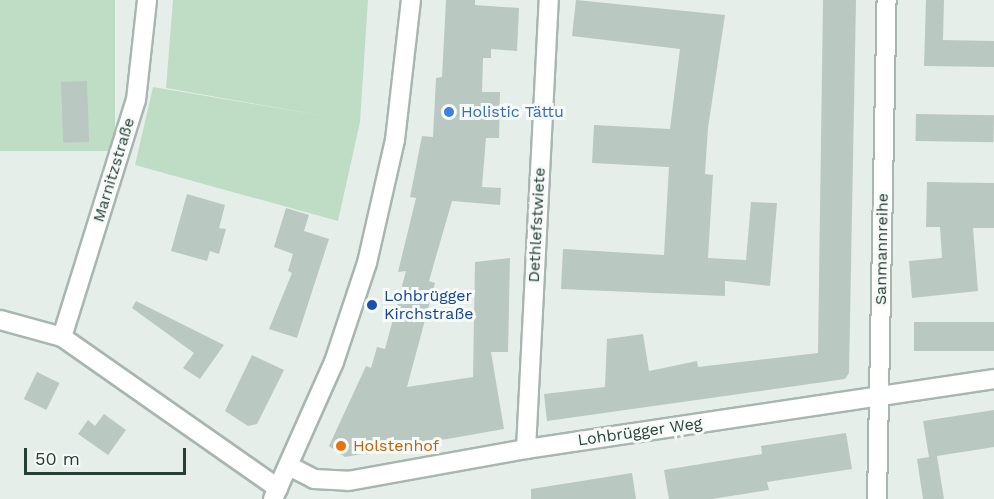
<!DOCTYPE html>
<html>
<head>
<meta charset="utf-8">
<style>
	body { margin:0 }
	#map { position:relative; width:994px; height:499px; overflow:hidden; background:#e5eee9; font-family:"Work Sans",sans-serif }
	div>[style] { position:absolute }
	.green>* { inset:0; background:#bfddc5; transform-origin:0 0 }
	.building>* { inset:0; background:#bac8c2; transform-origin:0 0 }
	.roads { filter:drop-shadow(2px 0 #a8b6b0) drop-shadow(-2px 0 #a8b6b0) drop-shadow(0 2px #a8b6b0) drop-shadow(0 -2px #a8b6b0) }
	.minor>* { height:18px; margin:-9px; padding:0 9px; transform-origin:9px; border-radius:9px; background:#fff }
	.tertiary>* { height:18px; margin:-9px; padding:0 9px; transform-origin:9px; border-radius:9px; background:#fff }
	.dots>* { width:16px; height:16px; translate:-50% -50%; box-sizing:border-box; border:3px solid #f6faf8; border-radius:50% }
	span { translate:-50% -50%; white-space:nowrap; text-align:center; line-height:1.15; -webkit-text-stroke:6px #f6faf8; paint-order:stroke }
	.shop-label { font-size:16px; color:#366cbe }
	.left { translate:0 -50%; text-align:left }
	.street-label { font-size:16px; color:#253f36 }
	.transit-label { font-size:16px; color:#164399 }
	.food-label { font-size:16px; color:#c56008 }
	.scale { position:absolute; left:24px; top:448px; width:162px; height:27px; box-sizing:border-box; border:3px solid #253f36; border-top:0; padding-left:8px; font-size:18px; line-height:21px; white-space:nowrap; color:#253f36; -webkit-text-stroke:4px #f6faf8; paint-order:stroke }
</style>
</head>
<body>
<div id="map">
	<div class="green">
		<div style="left:0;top:0;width:115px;height:151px"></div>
		<div style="clip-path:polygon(173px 0,368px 0,360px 122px,338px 221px,135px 165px,153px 87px,330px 117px,166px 88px)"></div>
	</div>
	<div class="building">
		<div style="clip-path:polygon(446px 0,475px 0,475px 5px,519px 8px,517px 51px,491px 49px,491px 58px,483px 58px,482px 92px,500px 92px,499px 138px,486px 138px,482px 187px,501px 188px,500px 205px,452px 201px,429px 281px,435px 283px,407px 387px,473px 377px,475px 262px,510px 258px,508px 352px,491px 352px,504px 429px,345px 457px,329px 446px,366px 366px,371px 368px,377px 347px,385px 349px,406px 271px,398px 272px,416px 198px,410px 197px,422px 136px,433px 137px,436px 78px,442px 77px)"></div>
		<div style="clip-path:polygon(576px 0,725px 15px,708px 128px,705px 174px,713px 175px,708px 258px,746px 260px,751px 202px,777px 203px,770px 286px,725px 281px,725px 296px,561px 289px,563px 249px,664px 255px,669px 167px,592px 163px,594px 125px,670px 129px,680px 49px,572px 36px)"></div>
		<div style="clip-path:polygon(823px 0,856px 0,849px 373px,845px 379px,547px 421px,544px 394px,605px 387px,607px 339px,643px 334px,649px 371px,697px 361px,698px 367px,818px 353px)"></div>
		<div style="clip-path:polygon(926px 0,944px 0,943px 40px,994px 41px,994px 67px,924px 66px)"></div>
		<div style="left:87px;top:81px;width:61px;height:26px;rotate:88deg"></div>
		<div style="left:916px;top:114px;width:78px;height:27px;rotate:1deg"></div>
		<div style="clip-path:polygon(927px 182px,994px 183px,994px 228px,973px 228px,978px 291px,912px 298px,909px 261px,942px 258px,940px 227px,926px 227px)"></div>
		<div style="clip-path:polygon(187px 194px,225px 205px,219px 228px,226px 229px,219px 254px,210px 251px,207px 261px,171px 251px)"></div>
		<div style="clip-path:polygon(286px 208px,309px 215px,304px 231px,329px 239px,297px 338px,269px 329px,292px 273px,288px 271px,293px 254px,274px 247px)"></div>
		<div style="clip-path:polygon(136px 301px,224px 345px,200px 379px,183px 368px,194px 353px,132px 308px)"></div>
		<div style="left:994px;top:322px;width:29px;height:80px;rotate:90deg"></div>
		<div style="clip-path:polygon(252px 355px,284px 370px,257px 424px,248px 426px,225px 411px)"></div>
		<div style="left:37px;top:372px;width:25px;height:30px;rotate:26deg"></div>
		<div style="clip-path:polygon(994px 410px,994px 447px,937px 456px,944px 499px,923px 499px,917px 459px,929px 457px,923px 421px)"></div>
		<div style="clip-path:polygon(104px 414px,126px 430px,108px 455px,78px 434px,88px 420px,95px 426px)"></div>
		<div style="clip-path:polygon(846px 433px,852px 469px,767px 482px,769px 490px,712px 499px,669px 499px,664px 470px,762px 454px,761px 446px)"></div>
		<div style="clip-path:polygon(632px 473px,636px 499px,531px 499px,531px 489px)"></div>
	</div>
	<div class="roads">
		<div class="minor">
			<div style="left:0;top:320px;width:64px;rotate:15.3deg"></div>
			<div style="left:62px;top:337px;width:264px;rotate:35deg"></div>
			<div style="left:62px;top:337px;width:248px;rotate:-72.7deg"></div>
			<div style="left:136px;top:100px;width:101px;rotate:-83.7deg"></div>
			<div style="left:526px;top:449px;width:450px;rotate:-87.1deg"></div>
			<div style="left:289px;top:466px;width:28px;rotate:27deg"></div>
			<div style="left:314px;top:479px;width:34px;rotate:3deg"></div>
			<div style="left:348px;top:481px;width:181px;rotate:-10.2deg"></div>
			<div style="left:526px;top:449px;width:473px;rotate:-8.5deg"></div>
			<div style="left:877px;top:499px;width:499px;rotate:-88.9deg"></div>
		</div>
		<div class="tertiary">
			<div style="left:273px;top:499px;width:150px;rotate:-66deg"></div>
			<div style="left:334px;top:362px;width:104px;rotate:-71.6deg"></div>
			<div style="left:367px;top:263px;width:126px;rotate:-77.2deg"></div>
			<div style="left:395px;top:140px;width:141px;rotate:-83.5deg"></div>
		</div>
	</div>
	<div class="dots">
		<div style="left:449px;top:112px;background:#3f7fe0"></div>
		<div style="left:372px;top:305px;background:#1a4fb4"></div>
		<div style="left:341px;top:446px;background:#e8710a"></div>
	</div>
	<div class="shop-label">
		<span class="left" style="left:461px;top:112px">Holistic Tättu</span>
	</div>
	<div class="street-label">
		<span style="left:114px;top:170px;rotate:-73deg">Marnitzstraße</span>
		<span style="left:537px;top:225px;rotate:-87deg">Dethlefstwiete</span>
		<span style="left:882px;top:249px;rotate:-89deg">Sanmannreihe</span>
		<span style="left:640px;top:432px;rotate:-8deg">Lohbrügger Weg</span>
	</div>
	<div class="transit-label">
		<span class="left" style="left:384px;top:305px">Lohbrügger<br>Kirchstraße</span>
	</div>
	<div class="food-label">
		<span class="left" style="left:353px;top:446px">Holstenhof</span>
	</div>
	<div class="scale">50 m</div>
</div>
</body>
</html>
